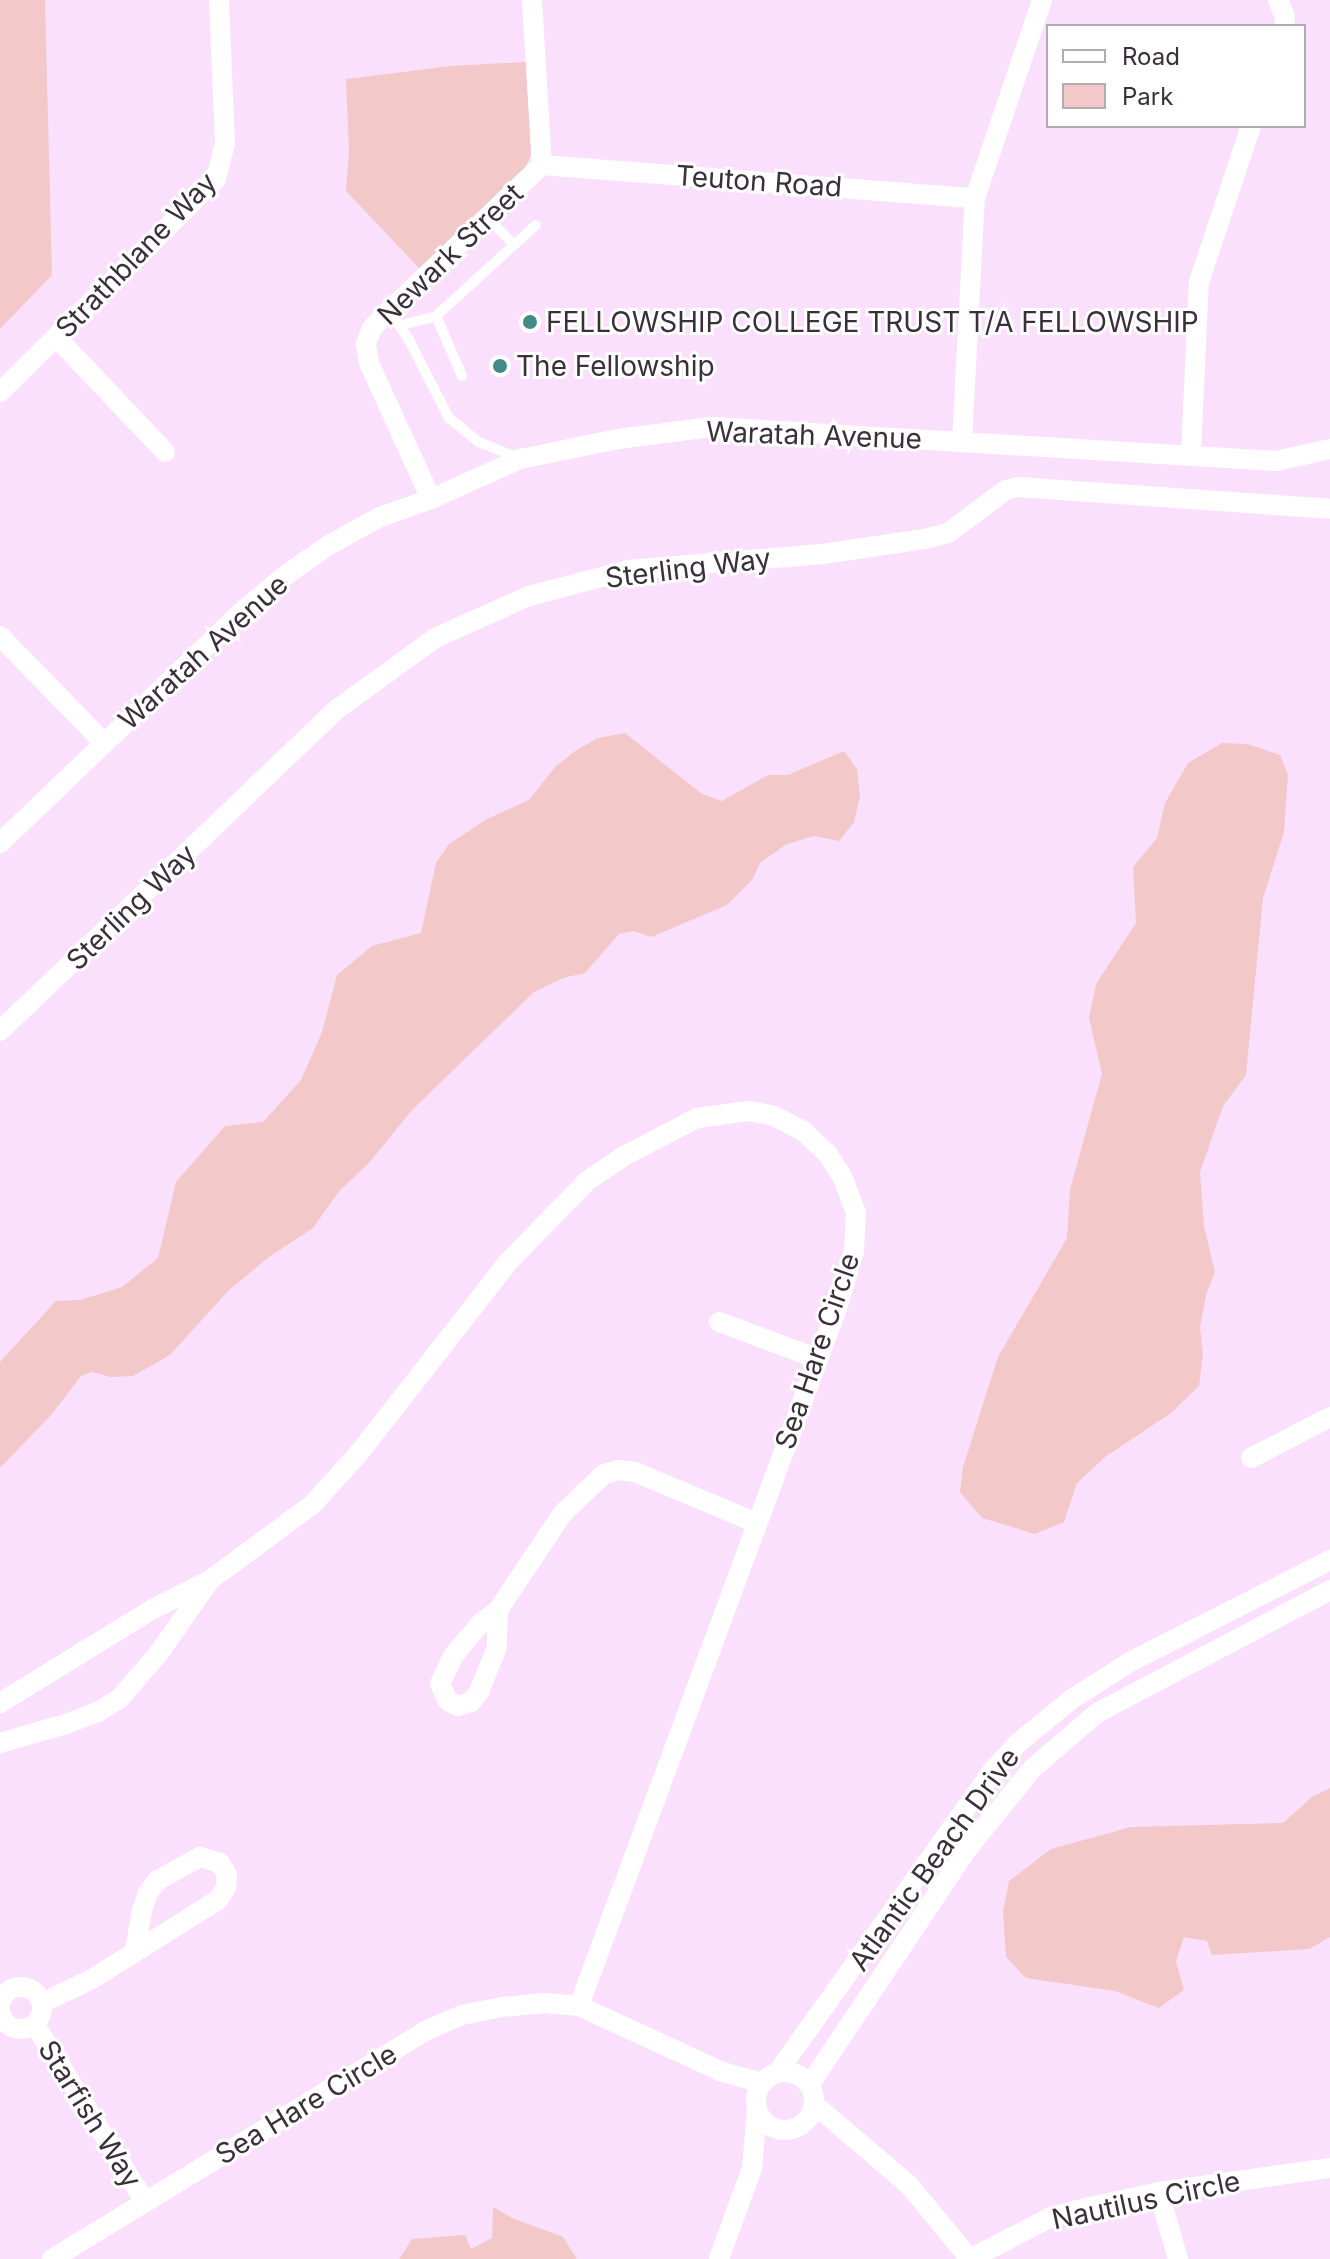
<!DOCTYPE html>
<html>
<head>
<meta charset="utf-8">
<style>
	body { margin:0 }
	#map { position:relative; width:1330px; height:2259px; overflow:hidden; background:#fae0fc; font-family:Inter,sans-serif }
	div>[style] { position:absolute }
	.green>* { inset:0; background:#f3c8c9 }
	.lane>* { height:10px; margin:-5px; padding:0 5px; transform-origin:5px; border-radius:5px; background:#fff }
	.street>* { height:20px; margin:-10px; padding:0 10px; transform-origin:10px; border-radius:10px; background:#fff }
	.street>.ring { margin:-10px; padding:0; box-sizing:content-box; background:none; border:20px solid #fff; border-radius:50% }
	.dots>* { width:22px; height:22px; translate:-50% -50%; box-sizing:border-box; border:4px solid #fff; border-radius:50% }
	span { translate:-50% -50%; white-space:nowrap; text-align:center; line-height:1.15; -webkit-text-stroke:6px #fff; paint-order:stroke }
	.street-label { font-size:28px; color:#3a303a }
	.poi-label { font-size:28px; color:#3a303a }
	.left { translate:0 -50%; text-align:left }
	.legend { position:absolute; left:1046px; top:24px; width:260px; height:104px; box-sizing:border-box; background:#fff; border:2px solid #b0acb0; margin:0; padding:10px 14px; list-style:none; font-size:24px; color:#3a303a }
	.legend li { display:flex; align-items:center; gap:16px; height:40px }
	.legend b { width:40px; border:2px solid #b0acb0 }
</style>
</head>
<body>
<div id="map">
	<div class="green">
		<div style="clip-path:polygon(0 0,45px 0,52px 275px,0 329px)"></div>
		<div style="clip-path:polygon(526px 62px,531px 154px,523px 173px,422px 271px,346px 191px,349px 152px,346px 79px,451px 66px)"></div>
		<div style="clip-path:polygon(625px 733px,702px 794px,722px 801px,768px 775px,788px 775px,844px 751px,857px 769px,860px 796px,854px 822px,839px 841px,814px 836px,787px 844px,760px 863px,752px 880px,727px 905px,651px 937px,634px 931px,619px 934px,585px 973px,563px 978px,534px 992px,412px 1110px,369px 1163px,340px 1190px,313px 1228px,269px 1257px,228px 1291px,170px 1355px,133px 1376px,111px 1377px,92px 1372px,81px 1376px,51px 1415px,0 1468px,0 1362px,56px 1301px,80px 1300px,122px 1287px,158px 1258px,176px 1182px,225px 1126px,263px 1122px,301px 1080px,322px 1032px,337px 975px,372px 946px,421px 933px,436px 863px,449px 844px,487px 819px,529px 800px,555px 767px,575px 751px,598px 738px)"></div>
		<div style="clip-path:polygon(1222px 743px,1247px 744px,1280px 755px,1288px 775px,1284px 832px,1263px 898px,1246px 1075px,1223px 1106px,1200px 1172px,1204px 1226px,1215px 1272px,1206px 1295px,1200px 1328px,1203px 1353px,1199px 1386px,1171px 1413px,1105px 1457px,1077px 1483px,1064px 1522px,1035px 1534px,982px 1518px,960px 1492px,963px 1467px,998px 1357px,1067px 1238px,1070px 1189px,1102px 1074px,1089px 1018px,1096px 984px,1136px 923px,1133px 867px,1157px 838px,1165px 803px,1188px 763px)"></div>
		<div style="clip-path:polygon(1330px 1788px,1330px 1937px,1309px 1949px,1212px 1955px,1207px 1941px,1184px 1937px,1176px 1961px,1184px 1990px,1159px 2008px,1115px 1991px,1026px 1978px,1006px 1957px,1003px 1912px,1009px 1881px,1051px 1849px,1131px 1827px,1283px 1823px,1312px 1797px)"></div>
		<div style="clip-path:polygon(493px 2207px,512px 2218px,563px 2237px,577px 2259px,399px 2259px,412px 2239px,465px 2235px,471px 2249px,492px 2238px)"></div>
	</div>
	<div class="lane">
		<div style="left:488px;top:218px;width:37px;rotate:46deg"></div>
		<div style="left:389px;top:311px;width:35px;rotate:55deg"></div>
		<div style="left:409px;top:340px;width:88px;rotate:62.9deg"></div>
		<div style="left:449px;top:418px;width:38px;rotate:39deg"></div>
		<div style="left:479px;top:442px;width:42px;rotate:22.3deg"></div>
		<div style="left:401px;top:325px;width:36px;rotate:-14deg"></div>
		<div style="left:462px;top:376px;width:65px;rotate:-113.4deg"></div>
		<div style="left:436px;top:316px;width:135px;rotate:-42.3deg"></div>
	</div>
	<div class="street">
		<div style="left:1278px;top:0;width:18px;rotate:68deg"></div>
		<div style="left:1285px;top:17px;width:9px;rotate:96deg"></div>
		<div style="left:542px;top:165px;width:434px;rotate:4.4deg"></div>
		<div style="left:57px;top:338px;width:157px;rotate:46.5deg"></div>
		<div style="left:0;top:392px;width:303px;rotate:-44.6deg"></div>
		<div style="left:216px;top:179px;width:37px;rotate:-76deg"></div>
		<div style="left:225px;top:143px;width:143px;rotate:-92.4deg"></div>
		<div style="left:962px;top:442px;width:244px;rotate:-87deg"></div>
		<div style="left:975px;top:198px;width:209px;rotate:-71.3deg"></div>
		<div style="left:1191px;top:455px;width:173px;rotate:-87.4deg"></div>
		<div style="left:1199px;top:282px;width:164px;rotate:-71.6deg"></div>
		<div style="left:431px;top:499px;width:149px;rotate:-114.5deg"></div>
		<div style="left:369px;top:363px;width:20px;rotate:-99deg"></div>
		<div style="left:366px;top:343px;width:16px;rotate:-68deg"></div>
		<div style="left:372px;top:328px;width:24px;rotate:-45deg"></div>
		<div style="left:389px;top:311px;width:211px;rotate:-43.7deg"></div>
		<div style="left:542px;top:165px;width:165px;rotate:-93.5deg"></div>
		<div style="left:0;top:636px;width:149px;rotate:45.8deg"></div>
		<div style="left:0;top:843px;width:339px;rotate:-43.7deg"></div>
		<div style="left:245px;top:609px;width:50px;rotate:-40.1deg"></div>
		<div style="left:283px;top:577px;width:56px;rotate:-34.8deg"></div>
		<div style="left:329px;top:545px;width:58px;rotate:-28.8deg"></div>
		<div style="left:380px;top:517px;width:54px;rotate:-19.4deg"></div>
		<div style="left:431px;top:499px;width:98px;rotate:-24.2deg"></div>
		<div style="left:520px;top:459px;width:100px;rotate:-11.5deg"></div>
		<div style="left:618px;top:439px;width:95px;rotate:-7.3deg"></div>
		<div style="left:712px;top:427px;width:565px;rotate:3.45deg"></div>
		<div style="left:1276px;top:461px;width:55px;rotate:-12.5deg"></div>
		<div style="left:0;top:1031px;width:465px;rotate:-43.7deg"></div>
		<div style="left:336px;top:710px;width:122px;rotate:-36deg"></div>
		<div style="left:435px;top:638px;width:103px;rotate:-24.1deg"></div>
		<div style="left:529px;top:596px;width:102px;rotate:-14.7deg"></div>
		<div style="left:628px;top:570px;width:195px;rotate:-4.7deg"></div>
		<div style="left:822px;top:554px;width:104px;rotate:-8.3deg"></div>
		<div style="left:925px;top:539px;width:24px;rotate:-15deg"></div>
		<div style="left:948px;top:533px;width:72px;rotate:-36.6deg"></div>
		<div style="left:1006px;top:490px;width:12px;rotate:-14deg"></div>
		<div style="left:1018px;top:487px;width:313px;rotate:4deg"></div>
		<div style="left:719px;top:1322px;width:103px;rotate:20.4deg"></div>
		<div style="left:1251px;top:1458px;width:89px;rotate:-27.4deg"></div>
		<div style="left:498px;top:1610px;width:37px;rotate:92deg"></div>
		<div style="left:497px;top:1647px;width:48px;rotate:111.8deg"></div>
		<div style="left:479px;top:1692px;width:13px;rotate:129deg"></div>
		<div style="left:471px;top:1702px;width:14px;rotate:163deg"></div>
		<div style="left:458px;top:1706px;width:11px;rotate:-153deg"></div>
		<div style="left:448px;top:1701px;width:19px;rotate:-115deg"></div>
		<div style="left:440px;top:1684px;width:31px;rotate:-65deg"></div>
		<div style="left:453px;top:1656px;width:43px;rotate:-49.7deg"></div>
		<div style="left:481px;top:1623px;width:21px;rotate:-37deg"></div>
		<div style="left:498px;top:1610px;width:117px;rotate:-56.2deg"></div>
		<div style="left:563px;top:1513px;width:57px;rotate:-43.6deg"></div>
		<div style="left:604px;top:1474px;width:16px;rotate:-15deg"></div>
		<div style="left:619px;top:1470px;width:16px;rotate:7deg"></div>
		<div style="left:635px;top:1472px;width:132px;rotate:22.7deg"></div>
		<div style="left:0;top:1703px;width:177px;rotate:-31.6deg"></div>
		<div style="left:151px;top:1610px;width:66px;rotate:-27deg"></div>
		<div style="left:210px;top:1580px;width:128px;rotate:-36.4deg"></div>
		<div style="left:313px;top:1504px;width:69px;rotate:-48deg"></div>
		<div style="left:359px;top:1453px;width:245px;rotate:-52deg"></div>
		<div style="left:510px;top:1260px;width:110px;rotate:-45.7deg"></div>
		<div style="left:587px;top:1181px;width:45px;rotate:-34deg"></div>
		<div style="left:624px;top:1156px;width:82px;rotate:-27.5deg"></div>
		<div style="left:697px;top:1118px;width:52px;rotate:-7.7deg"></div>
		<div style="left:749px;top:1111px;width:25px;rotate:11deg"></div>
		<div style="left:774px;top:1116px;width:33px;rotate:27deg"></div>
		<div style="left:803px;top:1131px;width:33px;rotate:43deg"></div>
		<div style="left:827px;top:1153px;width:27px;rotate:57deg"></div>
		<div style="left:842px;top:1176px;width:40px;rotate:69deg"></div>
		<div style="left:856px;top:1213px;width:38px;rotate:93deg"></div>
		<div style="left:854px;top:1251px;width:59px;rotate:106.6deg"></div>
		<div style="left:837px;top:1308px;width:744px;rotate:110.29deg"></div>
		<div style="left:579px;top:2006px;width:155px;rotate:24.7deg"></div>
		<div style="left:720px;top:2071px;width:44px;rotate:15.9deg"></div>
		<div style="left:0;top:1743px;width:69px;rotate:-16.1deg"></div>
		<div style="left:66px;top:1724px;width:34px;rotate:-21deg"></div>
		<div style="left:98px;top:1712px;width:26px;rotate:-32deg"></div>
		<div style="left:120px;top:1698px;width:60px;rotate:-49.1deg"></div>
		<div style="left:159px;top:1653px;width:89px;rotate:-55.1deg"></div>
		<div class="ring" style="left:0;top:1987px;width:22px;height:22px"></div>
		<div style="left:42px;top:2003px;width:55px;rotate:-25.6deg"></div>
		<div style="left:92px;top:1979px;width:149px;rotate:-32.1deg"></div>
		<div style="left:218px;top:1900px;width:14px;rotate:-56deg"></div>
		<div style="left:226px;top:1888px;width:13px;rotate:-86deg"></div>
		<div style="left:227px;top:1875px;width:14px;rotate:-120deg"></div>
		<div style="left:220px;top:1863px;width:21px;rotate:-163deg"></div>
		<div style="left:200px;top:1857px;width:48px;rotate:151.3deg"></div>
		<div style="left:158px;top:1880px;width:16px;rotate:128deg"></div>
		<div style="left:148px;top:1893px;width:18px;rotate:109deg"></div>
		<div style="left:142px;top:1910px;width:41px;rotate:99.9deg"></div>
		<div style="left:35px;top:2025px;width:208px;rotate:58.1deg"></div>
		<div class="ring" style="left:756px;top:2072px;width:38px;height:38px"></div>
		<div style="left:777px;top:2073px;width:372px;rotate:-54.5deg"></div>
		<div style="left:993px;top:1770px;width:37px;rotate:-47deg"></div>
		<div style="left:1018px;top:1743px;width:70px;rotate:-39.2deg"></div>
		<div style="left:1072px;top:1699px;width:69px;rotate:-32.5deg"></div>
		<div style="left:1130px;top:1662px;width:225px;rotate:-27deg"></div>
		<div style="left:810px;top:2084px;width:284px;rotate:-56.2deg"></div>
		<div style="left:968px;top:1848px;width:103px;rotate:-50.9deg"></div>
		<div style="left:1033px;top:1768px;width:84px;rotate:-40.7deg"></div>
		<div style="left:1097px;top:1713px;width:263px;rotate:-27.8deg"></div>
		<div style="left:815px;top:2105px;width:123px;rotate:40.4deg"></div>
		<div style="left:909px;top:2185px;width:96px;rotate:50.5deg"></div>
		<div style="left:1159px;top:2192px;width:70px;rotate:74.2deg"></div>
		<div style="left:52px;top:2259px;width:437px;rotate:-31.4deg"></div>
		<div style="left:425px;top:2031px;width:40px;rotate:-23.4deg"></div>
		<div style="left:462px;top:2015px;width:41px;rotate:-11.3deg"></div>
		<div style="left:502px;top:2007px;width:43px;rotate:-5.3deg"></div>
		<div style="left:545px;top:2003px;width:34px;rotate:5deg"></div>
		<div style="left:719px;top:2259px;width:97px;rotate:-70.1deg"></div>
		<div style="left:752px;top:2168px;width:58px;rotate:-85.1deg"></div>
		<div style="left:970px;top:2259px;width:89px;rotate:-27.4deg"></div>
		<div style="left:1049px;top:2218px;width:29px;rotate:-16deg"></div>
		<div style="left:1077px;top:2210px;width:84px;rotate:-12.4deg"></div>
		<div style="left:1159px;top:2192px;width:173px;rotate:-8deg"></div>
	</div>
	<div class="dots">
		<div style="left:530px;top:322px;background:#438a88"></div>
		<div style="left:500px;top:366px;background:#438a88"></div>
	</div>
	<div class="street-label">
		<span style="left:759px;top:181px;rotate:4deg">Teuton Road</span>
		<span style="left:450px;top:254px;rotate:-44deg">Newark Street</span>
		<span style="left:136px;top:255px;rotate:-46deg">Strathblane Way</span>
		<span style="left:814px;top:435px;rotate:2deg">Waratah Avenue</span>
		<span style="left:688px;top:568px;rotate:-7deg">Sterling Way</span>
		<span style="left:203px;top:652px;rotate:-42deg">Waratah Avenue</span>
		<span style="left:131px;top:907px;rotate:-44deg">Sterling Way</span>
		<span style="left:817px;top:1351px;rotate:-71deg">Sea Hare Circle</span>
		<span style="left:934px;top:1859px;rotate:-54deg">Atlantic Beach Drive</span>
		<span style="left:306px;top:2104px;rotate:-31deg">Sea Hare Circle</span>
		<span style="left:90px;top:2114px;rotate:58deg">Starfish Way</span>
		<span style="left:1146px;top:2200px;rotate:-12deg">Nautilus Circle</span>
	</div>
	<div class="poi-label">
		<span class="left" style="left:546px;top:322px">FELLOWSHIP COLLEGE TRUST T/A FELLOWSHIP</span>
		<span class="left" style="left:516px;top:366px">The Fellowship</span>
	</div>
	<ul class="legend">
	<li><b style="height:10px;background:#fff"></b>Road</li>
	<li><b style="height:22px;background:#f3c8c9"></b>Park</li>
	</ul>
</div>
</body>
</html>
